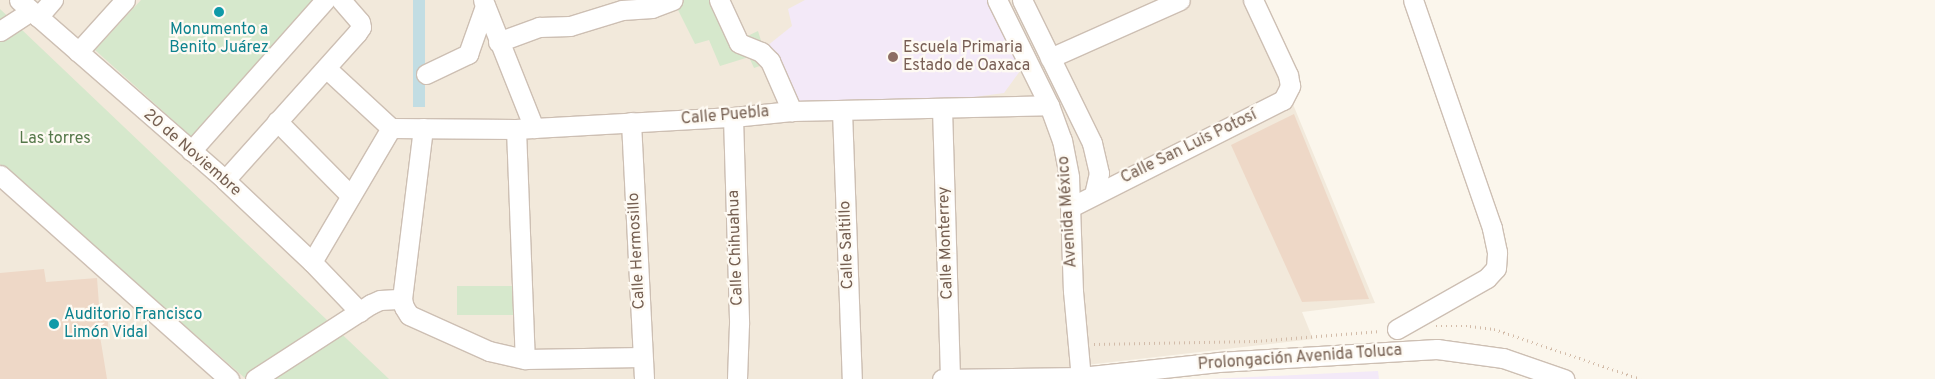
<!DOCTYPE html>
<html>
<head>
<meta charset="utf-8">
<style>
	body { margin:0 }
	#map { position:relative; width:1935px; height:379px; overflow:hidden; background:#fbf6ec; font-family:Overpass,sans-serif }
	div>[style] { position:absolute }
	.residential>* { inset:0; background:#f2e9db }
	.education>* { inset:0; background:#f3e9f8 }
	.green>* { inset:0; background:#d6e8cc; transform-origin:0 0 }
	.water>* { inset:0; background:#c2dde3; transform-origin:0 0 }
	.building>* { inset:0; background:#eed8c7 }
	.path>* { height:2.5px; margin-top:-1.25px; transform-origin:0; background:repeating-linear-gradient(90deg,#d3bca9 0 1px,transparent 0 5px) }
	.roads { filter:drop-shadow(1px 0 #cdbfb3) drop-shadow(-1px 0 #cdbfb3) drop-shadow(0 1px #cdbfb3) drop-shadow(0 -1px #cdbfb3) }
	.minor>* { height:19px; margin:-9.5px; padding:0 9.5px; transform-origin:9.5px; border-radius:9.5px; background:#fff }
	.dots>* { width:14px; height:14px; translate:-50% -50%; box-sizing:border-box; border:2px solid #fefaf3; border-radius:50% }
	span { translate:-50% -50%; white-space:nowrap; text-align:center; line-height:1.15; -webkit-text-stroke:4.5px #fefaf3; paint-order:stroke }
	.culture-label { font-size:16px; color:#0d838f }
	.left { translate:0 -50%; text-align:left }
	.education-label { font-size:16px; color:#785e54 }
	.street-label { font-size:16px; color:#755f51 }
	.park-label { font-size:16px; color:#55784a }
</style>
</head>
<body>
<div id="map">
	<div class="residential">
		<div style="clip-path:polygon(0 0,1244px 0,1290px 97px,1375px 303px,1302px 312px,1313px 339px,963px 379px,0 379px)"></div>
	</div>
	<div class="education">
		<div style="clip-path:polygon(805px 0,988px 0,1009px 40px,1020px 71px,1004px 93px,783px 123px,775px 68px,767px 46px,792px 26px,788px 9px)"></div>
		<div style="clip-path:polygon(1378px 371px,1379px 379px,1210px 379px)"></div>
	</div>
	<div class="green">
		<div style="clip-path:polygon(141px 0,318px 0,194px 139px,95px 50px)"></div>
		<div style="clip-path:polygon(673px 0,724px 0,739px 40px,758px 31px,768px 63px,754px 68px,749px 57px,720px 66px,709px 40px,695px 44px)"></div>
		<div style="clip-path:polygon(0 9px,389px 379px,246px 379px,0 164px)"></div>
		<div style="left:514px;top:286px;width:29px;height:57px;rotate:90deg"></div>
	</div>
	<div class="water">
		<div style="left:413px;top:0;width:12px;height:107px"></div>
	</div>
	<div class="building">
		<div style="clip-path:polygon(1294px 114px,1369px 299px,1302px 302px,1231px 145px)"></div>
		<div style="clip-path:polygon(44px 269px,46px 282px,97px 278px,100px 318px,108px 318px,108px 331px,99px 330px,107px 379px,0 379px,0 273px)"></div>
	</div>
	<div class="path">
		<div style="left:1436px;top:326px;width:34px"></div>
		<div style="left:1470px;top:326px;width:24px;rotate:7deg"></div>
		<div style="left:1494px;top:329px;width:155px;rotate:18.8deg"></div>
		<div style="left:1094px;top:344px;width:162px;rotate:-1.1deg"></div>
		<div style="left:1256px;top:341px;width:125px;rotate:-4.6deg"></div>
	</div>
	<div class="roads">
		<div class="minor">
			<div style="left:19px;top:0;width:274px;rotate:41.1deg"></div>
			<div style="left:225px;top:180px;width:120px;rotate:43.3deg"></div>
			<div style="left:312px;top:262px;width:69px;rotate:46.2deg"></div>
			<div style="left:483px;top:0;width:138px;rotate:68.3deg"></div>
			<div style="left:719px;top:0;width:47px;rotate:65.1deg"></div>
			<div style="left:739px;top:43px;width:24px;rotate:22deg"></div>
			<div style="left:761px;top:52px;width:13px;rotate:45deg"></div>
			<div style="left:770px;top:61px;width:55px;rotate:66.3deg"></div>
			<div style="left:997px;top:0;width:117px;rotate:63.7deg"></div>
			<div style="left:1049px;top:105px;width:37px;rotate:70deg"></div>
			<div style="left:1062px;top:140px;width:38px;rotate:79deg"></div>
			<div style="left:1069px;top:177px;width:114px;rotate:88deg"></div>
			<div style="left:1073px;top:291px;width:88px;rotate:84.8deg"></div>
			<div style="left:1022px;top:0;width:159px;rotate:63.9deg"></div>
			<div style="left:1092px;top:143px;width:31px;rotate:77deg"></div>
			<div style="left:1099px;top:173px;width:22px;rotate:103deg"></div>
			<div style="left:38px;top:17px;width:23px;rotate:-49deg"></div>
			<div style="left:0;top:31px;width:37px;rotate:-33deg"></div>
			<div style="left:498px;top:42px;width:44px;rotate:-20.1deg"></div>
			<div style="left:539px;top:27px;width:31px;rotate:-2deg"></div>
			<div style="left:570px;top:26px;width:54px;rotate:-17.1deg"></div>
			<div style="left:622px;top:10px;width:30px;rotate:-4deg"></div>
			<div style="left:652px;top:8px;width:22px;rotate:-21deg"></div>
			<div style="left:78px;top:52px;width:70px;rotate:-47.9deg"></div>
			<div style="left:1050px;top:58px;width:142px;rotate:-24deg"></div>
			<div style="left:326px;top:68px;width:88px;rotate:42.7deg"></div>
			<div style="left:391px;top:128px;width:125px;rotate:0.5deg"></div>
			<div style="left:516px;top:129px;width:217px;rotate:-3.2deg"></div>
			<div style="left:733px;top:117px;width:59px;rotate:-5.8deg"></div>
			<div style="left:792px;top:111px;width:257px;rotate:-1.3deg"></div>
			<div style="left:426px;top:74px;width:47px;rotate:-25.5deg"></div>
			<div style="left:468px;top:54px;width:51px;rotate:-70.5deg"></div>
			<div style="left:942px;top:108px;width:270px;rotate:88.3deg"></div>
			<div style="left:842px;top:111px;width:268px;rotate:87.9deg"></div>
			<div style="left:733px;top:117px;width:207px;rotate:88.3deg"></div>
			<div style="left:739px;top:324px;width:55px;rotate:92.1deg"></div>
			<div style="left:277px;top:121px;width:105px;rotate:45.4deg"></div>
			<div style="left:631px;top:122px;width:257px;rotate:87.1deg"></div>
			<div style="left:423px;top:128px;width:172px;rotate:97deg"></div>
			<div style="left:402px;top:299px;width:8px;rotate:76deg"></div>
			<div style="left:404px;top:307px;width:9px;rotate:58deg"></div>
			<div style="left:409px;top:315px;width:88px;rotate:24.2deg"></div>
			<div style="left:489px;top:351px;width:37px;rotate:13deg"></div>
			<div style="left:525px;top:359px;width:117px;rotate:-1deg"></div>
			<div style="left:516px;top:129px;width:230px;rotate:87.8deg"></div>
			<div style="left:191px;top:151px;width:202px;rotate:-48.4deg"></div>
			<div style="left:0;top:175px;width:307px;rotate:41.7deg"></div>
			<div style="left:225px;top:180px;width:198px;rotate:-48.1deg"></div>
			<div style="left:357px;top:33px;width:7px;rotate:-56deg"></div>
			<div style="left:361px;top:27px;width:5px;rotate:-101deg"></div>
			<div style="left:360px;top:22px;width:29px;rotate:-131deg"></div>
			<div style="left:1071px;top:207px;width:237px;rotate:-26.8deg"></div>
			<div style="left:1283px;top:100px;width:16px;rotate:-63deg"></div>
			<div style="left:1290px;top:86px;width:11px;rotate:-100deg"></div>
			<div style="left:1288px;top:75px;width:83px;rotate:-115deg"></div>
			<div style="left:312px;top:262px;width:156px;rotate:-59.5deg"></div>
			<div style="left:1397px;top:329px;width:103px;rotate:-29.5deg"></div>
			<div style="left:1487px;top:278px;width:13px;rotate:-48deg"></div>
			<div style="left:1496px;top:268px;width:16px;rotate:-86deg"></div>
			<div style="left:1497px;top:252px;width:25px;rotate:-102deg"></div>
			<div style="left:1492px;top:228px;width:241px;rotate:-109.1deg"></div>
			<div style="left:255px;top:379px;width:138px;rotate:-32.9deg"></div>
			<div style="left:371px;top:304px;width:10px;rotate:-24deg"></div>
			<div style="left:380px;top:300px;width:22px;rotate:-3deg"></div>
			<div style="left:942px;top:379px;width:139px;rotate:-0.8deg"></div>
			<div style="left:1081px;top:377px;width:138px;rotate:-6.2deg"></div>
			<div style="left:1218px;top:362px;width:219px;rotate:-3.4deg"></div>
			<div style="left:1437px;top:349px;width:67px;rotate:7.8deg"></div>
			<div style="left:1503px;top:358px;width:65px;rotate:19deg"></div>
		</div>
	</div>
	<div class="dots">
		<div style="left:219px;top:12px;background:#0f9aa8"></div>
		<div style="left:893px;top:57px;background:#8d6e63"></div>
		<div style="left:54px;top:324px;background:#0f9aa8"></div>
	</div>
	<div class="culture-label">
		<span style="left:219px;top:39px">Monumento a<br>Benito Juárez</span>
		<span class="left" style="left:64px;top:324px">Auditorio Francisco<br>Limón Vidal</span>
	</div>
	<div class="education-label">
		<span class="left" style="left:903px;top:57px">Escuela Primaria<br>Estado de Oaxaca</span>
	</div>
	<div class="street-label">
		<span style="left:725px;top:116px;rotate:-5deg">Calle Puebla</span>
		<span style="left:1189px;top:147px;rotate:-26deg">Calle San Luis Potosí</span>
		<span style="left:192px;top:153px;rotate:41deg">20 de Noviembre</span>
		<span style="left:1068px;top:212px;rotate:-94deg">Avenida México</span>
		<span style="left:946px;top:243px;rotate:-92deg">Calle Monterrey</span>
		<span style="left:847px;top:245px;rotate:-92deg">Calle Saltillo</span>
		<span style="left:736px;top:248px;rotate:-92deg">Calle Chihuahua</span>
		<span style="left:637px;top:251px;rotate:-93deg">Calle Hermosillo</span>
		<span style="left:1300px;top:358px;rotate:-4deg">Prolongación Avenida Toluca</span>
	</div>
	<div class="park-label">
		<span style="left:55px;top:139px">Las torres</span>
	</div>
</div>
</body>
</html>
